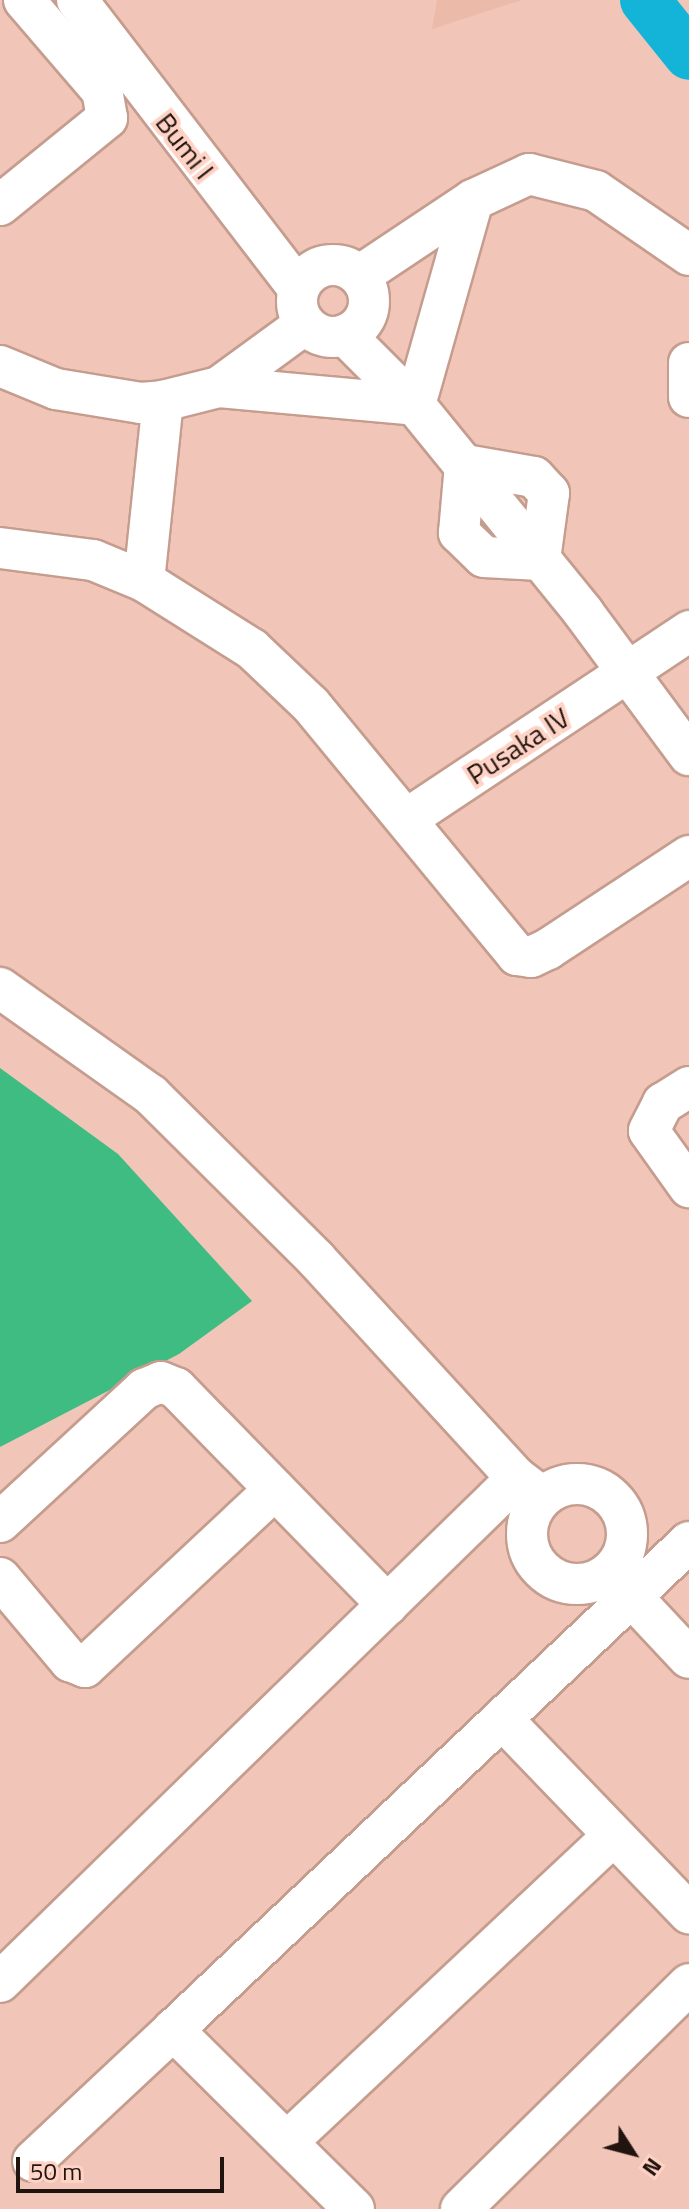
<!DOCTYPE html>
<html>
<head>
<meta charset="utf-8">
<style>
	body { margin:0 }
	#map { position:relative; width:689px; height:2209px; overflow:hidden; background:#f1c6b8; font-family:"Titillium Web",sans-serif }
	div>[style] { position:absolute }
	.built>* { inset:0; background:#ecbaa9 }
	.green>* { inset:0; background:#3ebc82 }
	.river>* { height:50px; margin:-25px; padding:0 25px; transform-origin:25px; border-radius:25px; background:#13b4d8 }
	.roads { filter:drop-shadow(2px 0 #c59d8f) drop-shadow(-2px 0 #c59d8f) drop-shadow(0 2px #c59d8f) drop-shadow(0 -2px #c59d8f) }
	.minor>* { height:40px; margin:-20px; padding:0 20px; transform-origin:20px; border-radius:20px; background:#fff }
	.minor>.ring { margin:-20px; padding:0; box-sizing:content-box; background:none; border:40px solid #fff; border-radius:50% }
	span { translate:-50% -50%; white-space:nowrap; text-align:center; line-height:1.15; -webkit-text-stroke:8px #fed3c5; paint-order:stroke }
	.street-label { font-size:28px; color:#21130e }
	.north { position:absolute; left:593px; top:2113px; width:80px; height:80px; -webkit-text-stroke:6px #fed3c5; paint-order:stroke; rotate:126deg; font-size:22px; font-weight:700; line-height:32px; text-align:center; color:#21130e }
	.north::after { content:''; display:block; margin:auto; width:28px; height:36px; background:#21130e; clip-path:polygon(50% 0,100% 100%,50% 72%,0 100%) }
	.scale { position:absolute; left:16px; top:2157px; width:208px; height:36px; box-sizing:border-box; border:4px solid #21130e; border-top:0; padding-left:10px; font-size:24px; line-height:28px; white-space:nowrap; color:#21130e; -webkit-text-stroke:6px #fed3c5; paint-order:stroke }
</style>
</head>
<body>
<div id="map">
	<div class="built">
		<div style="clip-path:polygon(437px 0,522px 0,432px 29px)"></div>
	</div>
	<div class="green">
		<div style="clip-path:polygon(0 1068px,118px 1154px,252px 1301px,179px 1354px,0 1447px)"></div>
	</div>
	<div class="river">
		<div style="left:645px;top:0;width:70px;rotate:51.3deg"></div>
	</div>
	<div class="roads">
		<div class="minor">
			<div style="left:77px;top:0;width:364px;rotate:52.5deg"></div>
			<div style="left:473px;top:200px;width:213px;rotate:105.8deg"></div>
			<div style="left:415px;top:405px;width:267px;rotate:50.9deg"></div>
			<div style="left:583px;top:612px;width:178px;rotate:53.5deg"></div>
			<div style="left:0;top:205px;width:138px;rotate:-39.1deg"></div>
			<div style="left:107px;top:118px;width:27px;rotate:-100deg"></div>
			<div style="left:102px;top:91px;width:120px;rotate:-130.6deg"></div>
			<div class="ring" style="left:297px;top:265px;width:32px;height:32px"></div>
			<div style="left:359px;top:276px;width:137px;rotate:-33.7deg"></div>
			<div style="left:473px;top:200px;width:62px;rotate:-24.9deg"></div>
			<div style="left:529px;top:174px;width:69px;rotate:14.2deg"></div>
			<div style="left:596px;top:191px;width:113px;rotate:34.5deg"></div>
			<div style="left:345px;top:335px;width:99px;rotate:45deg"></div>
			<div style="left:689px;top:363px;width:34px;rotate:90deg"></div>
			<div style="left:0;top:366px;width:61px;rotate:22.3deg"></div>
			<div style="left:56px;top:389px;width:86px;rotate:9.4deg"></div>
			<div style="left:141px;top:403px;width:22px;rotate:-5deg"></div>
			<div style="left:163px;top:401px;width:58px;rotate:-14deg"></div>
			<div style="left:219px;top:387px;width:107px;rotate:-36.2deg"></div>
			<div style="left:219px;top:387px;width:197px;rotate:5.2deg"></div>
			<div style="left:465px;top:465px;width:70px;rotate:9.9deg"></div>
			<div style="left:534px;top:477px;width:22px;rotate:47deg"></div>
			<div style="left:549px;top:493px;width:68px;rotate:97.7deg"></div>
			<div style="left:540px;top:560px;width:56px;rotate:-176.9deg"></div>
			<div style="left:484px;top:557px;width:35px;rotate:-136deg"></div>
			<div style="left:459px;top:533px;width:68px;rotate:-85deg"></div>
			<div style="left:0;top:548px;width:94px;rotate:7.4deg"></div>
			<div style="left:93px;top:560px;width:55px;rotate:22.4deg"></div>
			<div style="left:144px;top:581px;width:128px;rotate:32.2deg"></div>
			<div style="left:252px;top:649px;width:81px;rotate:43.5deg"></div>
			<div style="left:311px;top:705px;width:324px;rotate:50.5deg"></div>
			<div style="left:517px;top:955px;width:14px;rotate:8deg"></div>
			<div style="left:531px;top:957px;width:19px;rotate:-25deg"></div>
			<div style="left:548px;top:949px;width:169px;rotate:-33.4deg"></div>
			<div style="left:144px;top:581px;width:181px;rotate:-84deg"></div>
			<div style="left:408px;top:818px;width:338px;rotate:-33.6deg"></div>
			<div style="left:0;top:988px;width:185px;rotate:35.3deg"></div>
			<div style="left:151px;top:1095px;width:233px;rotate:44.8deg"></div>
			<div style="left:316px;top:1259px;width:297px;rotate:47.5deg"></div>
			<div style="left:517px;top:1478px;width:31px;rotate:37deg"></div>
			<div style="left:689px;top:1087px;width:31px;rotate:148deg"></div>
			<div style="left:663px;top:1103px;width:31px;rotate:117deg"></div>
			<div style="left:649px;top:1131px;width:69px;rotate:54.5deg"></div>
			<div class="ring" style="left:527px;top:1484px;width:60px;height:60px"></div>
			<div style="left:0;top:1522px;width:196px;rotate:-42.7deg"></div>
			<div style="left:144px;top:1389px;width:18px;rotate:-22deg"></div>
			<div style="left:161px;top:1382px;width:16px;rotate:22deg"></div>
			<div style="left:176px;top:1388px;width:303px;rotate:45.7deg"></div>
			<div style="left:0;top:1578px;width:109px;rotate:49.9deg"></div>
			<div style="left:70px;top:1661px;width:16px;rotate:22deg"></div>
			<div style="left:85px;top:1667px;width:260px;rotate:-43.1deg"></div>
			<div style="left:615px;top:1579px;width:108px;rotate:46.9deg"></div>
			<div style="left:504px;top:1721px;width:267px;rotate:46.1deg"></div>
			<div style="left:0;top:1982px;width:722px;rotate:-44.27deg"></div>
			<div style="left:287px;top:2142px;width:447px;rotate:-43.2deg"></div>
			<div style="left:33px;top:2161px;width:192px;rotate:-43.1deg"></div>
			<div style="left:354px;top:2209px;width:255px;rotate:-135.3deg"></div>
			<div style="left:173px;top:2030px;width:710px;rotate:-43.4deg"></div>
			<div style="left:461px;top:2209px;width:320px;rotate:-44.6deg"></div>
		</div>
	</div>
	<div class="street-label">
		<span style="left:185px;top:146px;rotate:52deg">Bumi I</span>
		<span style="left:518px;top:746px;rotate:-33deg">Pusaka IV</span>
	</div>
	<div class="north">N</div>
	<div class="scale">50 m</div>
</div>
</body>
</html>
